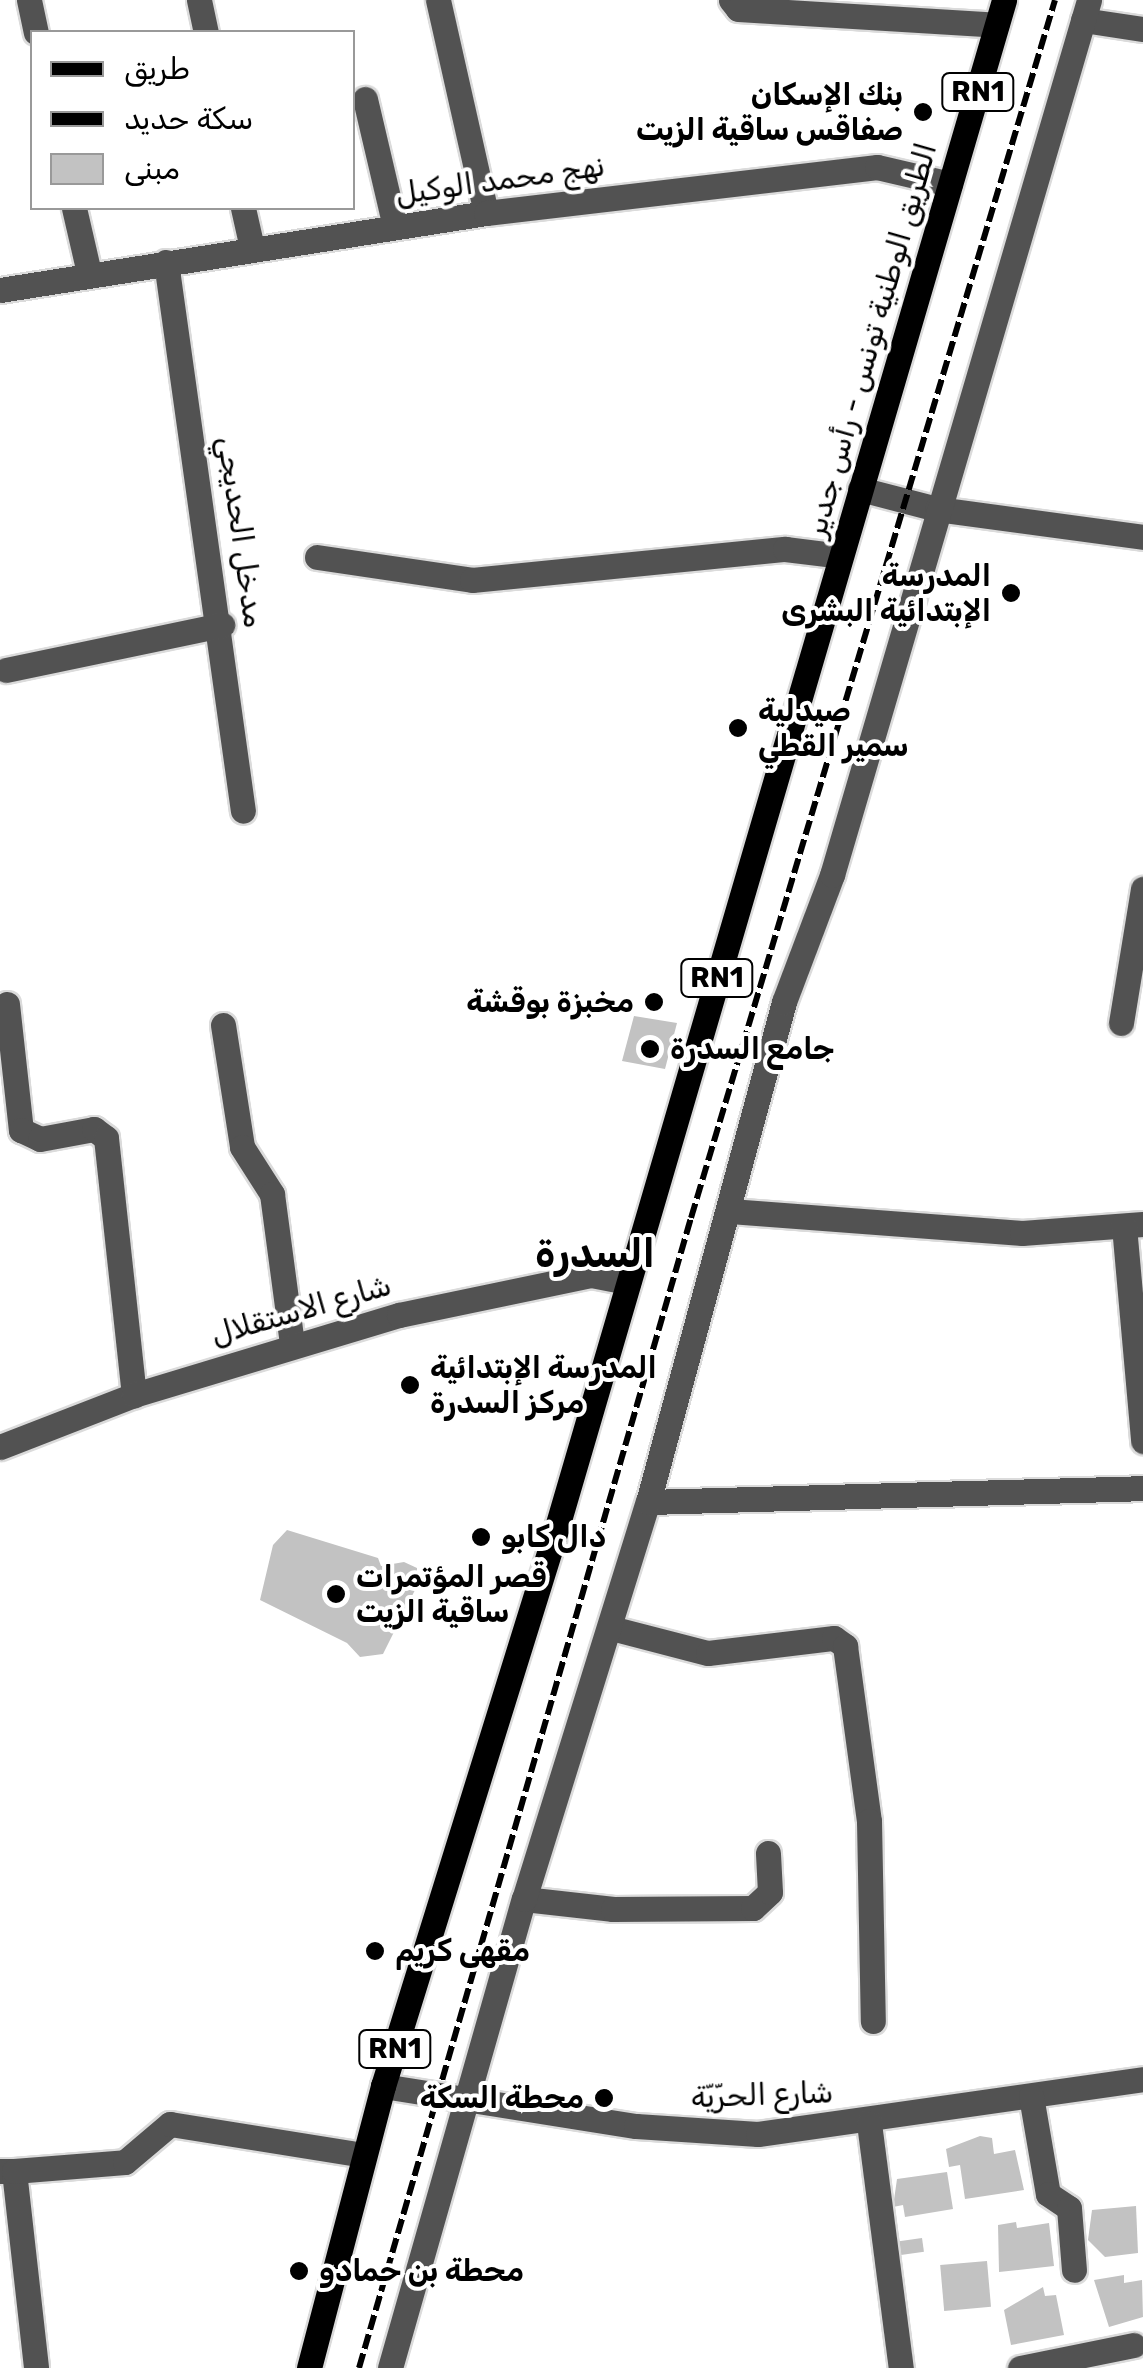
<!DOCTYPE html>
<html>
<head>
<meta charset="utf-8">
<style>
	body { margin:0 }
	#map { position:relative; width:1143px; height:2368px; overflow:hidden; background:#fff; font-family:Rubik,"Noto Naskh Arabic",sans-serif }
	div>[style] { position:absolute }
	.building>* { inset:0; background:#c2c2c2; transform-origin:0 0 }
	.roads { filter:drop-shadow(2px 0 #dbdbdb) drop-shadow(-2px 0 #dbdbdb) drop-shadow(0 2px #dbdbdb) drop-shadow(0 -2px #dbdbdb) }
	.minor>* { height:25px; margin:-12.5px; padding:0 12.5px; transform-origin:12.5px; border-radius:12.5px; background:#525252 }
	.major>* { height:25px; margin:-12.5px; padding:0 12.5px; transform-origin:12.5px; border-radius:12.5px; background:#000 }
	.rail>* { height:6px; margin-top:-3px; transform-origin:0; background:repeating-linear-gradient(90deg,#000 0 15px,transparent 0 20px) }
	.dots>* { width:28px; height:28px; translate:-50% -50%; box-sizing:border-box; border:5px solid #fff; border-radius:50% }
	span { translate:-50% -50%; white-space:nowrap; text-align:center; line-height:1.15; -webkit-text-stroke:8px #fff; paint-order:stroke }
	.shield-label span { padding:2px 8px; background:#fff; border:2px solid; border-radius:8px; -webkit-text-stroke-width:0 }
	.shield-label { font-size:28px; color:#000; font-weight:700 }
	.poi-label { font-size:30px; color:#000; font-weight:700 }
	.right { translate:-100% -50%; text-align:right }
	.left { translate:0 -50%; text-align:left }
	.street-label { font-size:30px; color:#000 }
	.district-label { font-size:40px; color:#000; font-weight:700 }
	.legend { position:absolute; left:30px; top:30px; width:325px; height:180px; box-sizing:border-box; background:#fff; border:2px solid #999; margin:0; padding:12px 18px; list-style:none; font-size:30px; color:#000 }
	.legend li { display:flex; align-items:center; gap:20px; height:50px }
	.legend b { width:50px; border:2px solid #999 }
</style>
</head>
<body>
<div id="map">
	<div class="building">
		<div style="clip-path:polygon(634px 1016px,677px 1023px,665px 1069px,622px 1061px)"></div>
		<div style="clip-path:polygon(287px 1530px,378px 1558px,381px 1566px,404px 1562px,417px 1568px,417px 1586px,383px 1654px,360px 1657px,347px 1643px,260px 1600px,273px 1545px)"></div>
		<div style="clip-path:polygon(980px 2136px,992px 2138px,994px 2154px,1015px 2150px,1024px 2190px,965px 2199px,960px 2165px,949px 2167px,946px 2149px)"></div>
		<div style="clip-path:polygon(947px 2172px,953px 2209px,905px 2217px,903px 2205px,893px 2207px,897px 2179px)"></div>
		<div style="clip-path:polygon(1136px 2206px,1138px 2253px,1105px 2257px,1088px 2240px,1092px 2210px)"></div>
		<div style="clip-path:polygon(1016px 2222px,1017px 2228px,1049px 2223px,1054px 2266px,999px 2272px,998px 2225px)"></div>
		<div style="left:922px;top:2238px;width:14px;height:25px;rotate:82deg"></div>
		<div style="left:987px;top:2261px;width:46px;height:47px;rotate:85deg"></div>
		<div style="clip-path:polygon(1124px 2275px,1124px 2283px,1142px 2280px,1143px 2317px,1109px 2327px,1094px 2280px)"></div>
		<div style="clip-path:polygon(1043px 2287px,1045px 2296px,1056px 2295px,1064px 2335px,1011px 2345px,1004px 2310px)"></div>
	</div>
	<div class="roads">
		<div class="minor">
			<div style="left:29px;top:0;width:33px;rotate:78deg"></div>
			<div style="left:199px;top:0;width:33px;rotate:78deg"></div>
			<div style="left:438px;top:0;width:218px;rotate:77.3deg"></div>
			<div style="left:731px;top:0;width:11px;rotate:52deg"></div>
			<div style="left:738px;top:9px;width:259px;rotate:3.5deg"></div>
			<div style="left:1083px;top:20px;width:61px;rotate:8.5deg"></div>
			<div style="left:365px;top:99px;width:131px;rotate:76.8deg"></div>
			<div style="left:74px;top:208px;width:67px;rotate:77deg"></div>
			<div style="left:243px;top:208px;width:41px;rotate:77.3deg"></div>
			<div style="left:166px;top:262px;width:554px;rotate:82.02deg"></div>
			<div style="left:0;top:290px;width:492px;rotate:-9deg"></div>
			<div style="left:486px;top:213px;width:394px;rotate:-6.7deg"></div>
			<div style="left:877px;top:167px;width:75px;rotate:13.1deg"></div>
			<div style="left:860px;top:489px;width:80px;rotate:14.6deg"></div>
			<div style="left:937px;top:509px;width:208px;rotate:7.7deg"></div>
			<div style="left:317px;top:557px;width:157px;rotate:8.4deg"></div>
			<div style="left:472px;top:580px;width:315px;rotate:-5.7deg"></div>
			<div style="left:785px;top:549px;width:56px;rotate:7.1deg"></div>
			<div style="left:6px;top:670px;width:221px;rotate:-11.8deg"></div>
			<div style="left:7px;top:1004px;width:127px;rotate:83.7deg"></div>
			<div style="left:21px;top:1130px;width:21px;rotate:25deg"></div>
			<div style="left:40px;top:1139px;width:55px;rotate:-10.5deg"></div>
			<div style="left:94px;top:1129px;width:15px;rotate:37deg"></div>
			<div style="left:106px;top:1138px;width:259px;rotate:83.8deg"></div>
			<div style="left:1121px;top:1023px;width:136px;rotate:-80.7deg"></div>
			<div style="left:223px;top:1025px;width:123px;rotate:81.1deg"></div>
			<div style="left:242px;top:1147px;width:56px;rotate:57.4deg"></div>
			<div style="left:272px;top:1194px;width:151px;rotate:82.4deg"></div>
			<div style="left:730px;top:1211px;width:293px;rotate:4.3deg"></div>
			<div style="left:1022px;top:1233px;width:121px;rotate:-4.3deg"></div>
			<div style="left:1124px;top:1226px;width:216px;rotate:84.9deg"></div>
			<div style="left:0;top:1447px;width:144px;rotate:-21.2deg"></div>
			<div style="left:134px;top:1395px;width:277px;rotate:-16.8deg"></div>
			<div style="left:399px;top:1315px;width:196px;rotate:-11.8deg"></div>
			<div style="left:591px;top:1275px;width:38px;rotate:11deg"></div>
			<div style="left:648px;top:1502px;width:495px;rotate:-1.6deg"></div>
			<div style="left:611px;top:1628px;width:100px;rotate:14.5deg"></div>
			<div style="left:708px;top:1653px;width:127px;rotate:-6.8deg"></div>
			<div style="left:834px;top:1638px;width:14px;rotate:36deg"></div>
			<div style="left:845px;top:1646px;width:177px;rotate:82.2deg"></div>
			<div style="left:869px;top:1821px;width:200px;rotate:88.9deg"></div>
			<div style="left:524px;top:1899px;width:90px;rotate:6.4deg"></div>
			<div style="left:613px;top:1909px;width:140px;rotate:-0.4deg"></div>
			<div style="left:753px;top:1908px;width:23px;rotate:-43deg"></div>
			<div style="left:770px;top:1892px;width:39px;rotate:-93deg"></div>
			<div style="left:383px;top:2086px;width:256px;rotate:9deg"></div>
			<div style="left:636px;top:2126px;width:122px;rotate:3.8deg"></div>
			<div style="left:758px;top:2134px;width:389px;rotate:-8.1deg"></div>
			<div style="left:1031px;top:2096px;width:99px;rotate:80.2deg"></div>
			<div style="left:1048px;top:2194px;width:25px;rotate:34deg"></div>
			<div style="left:1069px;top:2208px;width:62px;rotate:85.4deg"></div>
			<div style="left:869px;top:2123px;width:247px;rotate:82.6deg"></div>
			<div style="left:0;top:2171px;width:14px"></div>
			<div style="left:14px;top:2171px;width:198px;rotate:83.6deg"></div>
			<div style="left:14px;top:2171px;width:111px;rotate:-4.6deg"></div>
			<div style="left:125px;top:2162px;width:59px;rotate:-40.2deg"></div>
			<div style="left:170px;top:2124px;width:196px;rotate:9.1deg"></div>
			<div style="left:390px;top:2368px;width:488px;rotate:-74.1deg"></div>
			<div style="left:524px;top:1899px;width:416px;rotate:-72.7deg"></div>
			<div style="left:648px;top:1502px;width:518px;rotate:-74.78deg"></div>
			<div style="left:784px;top:1002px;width:136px;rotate:-69.3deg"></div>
			<div style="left:832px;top:875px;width:912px;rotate:-73.63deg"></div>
			<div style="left:1020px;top:2368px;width:116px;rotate:-11.4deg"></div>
		</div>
		<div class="major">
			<div style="left:309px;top:2368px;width:292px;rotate:-75.3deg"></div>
			<div style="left:383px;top:2086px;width:585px;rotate:-72.71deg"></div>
			<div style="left:557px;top:1527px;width:1591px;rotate:-73.68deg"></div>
		</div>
	</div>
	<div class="rail">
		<div style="left:359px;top:2368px;width:1197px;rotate:-73.9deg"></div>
		<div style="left:691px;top:1218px;width:1271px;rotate:-73.36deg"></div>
	</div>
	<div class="dots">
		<div style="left:923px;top:112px;background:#000"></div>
		<div style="left:1011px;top:593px;background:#000"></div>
		<div style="left:738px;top:728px;background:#000"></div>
		<div style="left:654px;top:1002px;background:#000"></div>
		<div style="left:650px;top:1049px;background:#000"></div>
		<div style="left:410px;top:1385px;background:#000"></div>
		<div style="left:481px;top:1537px;background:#000"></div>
		<div style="left:336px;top:1594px;background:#000"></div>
		<div style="left:375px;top:1951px;background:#000"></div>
		<div style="left:604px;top:2098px;background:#000"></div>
		<div style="left:299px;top:2271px;background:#000"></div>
	</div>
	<div class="shield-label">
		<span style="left:978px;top:92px">RN1</span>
		<span style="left:717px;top:978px">RN1</span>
		<span style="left:395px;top:2049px">RN1</span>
	</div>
	<div class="poi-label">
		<span class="right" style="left:903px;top:112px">بنك الإسكان<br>صفاقس ساقية الزيت</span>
		<span class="right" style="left:991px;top:593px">المدرسة<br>الإبتدائية البشرى</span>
		<span class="left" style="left:758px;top:728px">صيدلية<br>سمير القطي</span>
		<span class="right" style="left:634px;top:1002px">مخبزة بوقشة</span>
		<span class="left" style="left:670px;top:1049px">جامع السدرة</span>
		<span class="left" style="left:430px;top:1385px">المدرسة الإبتدائية<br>مركز السدرة</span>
		<span class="left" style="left:501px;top:1537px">دال كابو</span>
		<span class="left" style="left:356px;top:1594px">قصر المؤتمرات<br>ساقية الزيت</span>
		<span class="left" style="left:395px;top:1951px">مقهى كريم</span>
		<span class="right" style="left:584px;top:2098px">محطة السكة</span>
		<span class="left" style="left:319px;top:2271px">محطة بن حمادو</span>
	</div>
	<div class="street-label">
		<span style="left:500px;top:180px;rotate:-8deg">نهج محمد الوكيل</span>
		<span style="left:871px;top:340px;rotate:-74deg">الطريق الوطنية تونس - رأس جدير</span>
		<span style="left:241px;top:532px;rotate:82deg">مدخل الحديجي</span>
		<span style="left:301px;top:1310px;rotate:-16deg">شارع الاستقلال</span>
		<span style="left:762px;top:2095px;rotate:-2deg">شارع الحرّيّة</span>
	</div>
	<div class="district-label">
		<span style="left:595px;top:1254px">السدرة</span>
	</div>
	<ul class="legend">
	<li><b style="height:12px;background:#000"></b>طريق</li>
	<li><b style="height:12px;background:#000"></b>سكة حديد</li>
	<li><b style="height:28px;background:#c2c2c2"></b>مبنى</li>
	</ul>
</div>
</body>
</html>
